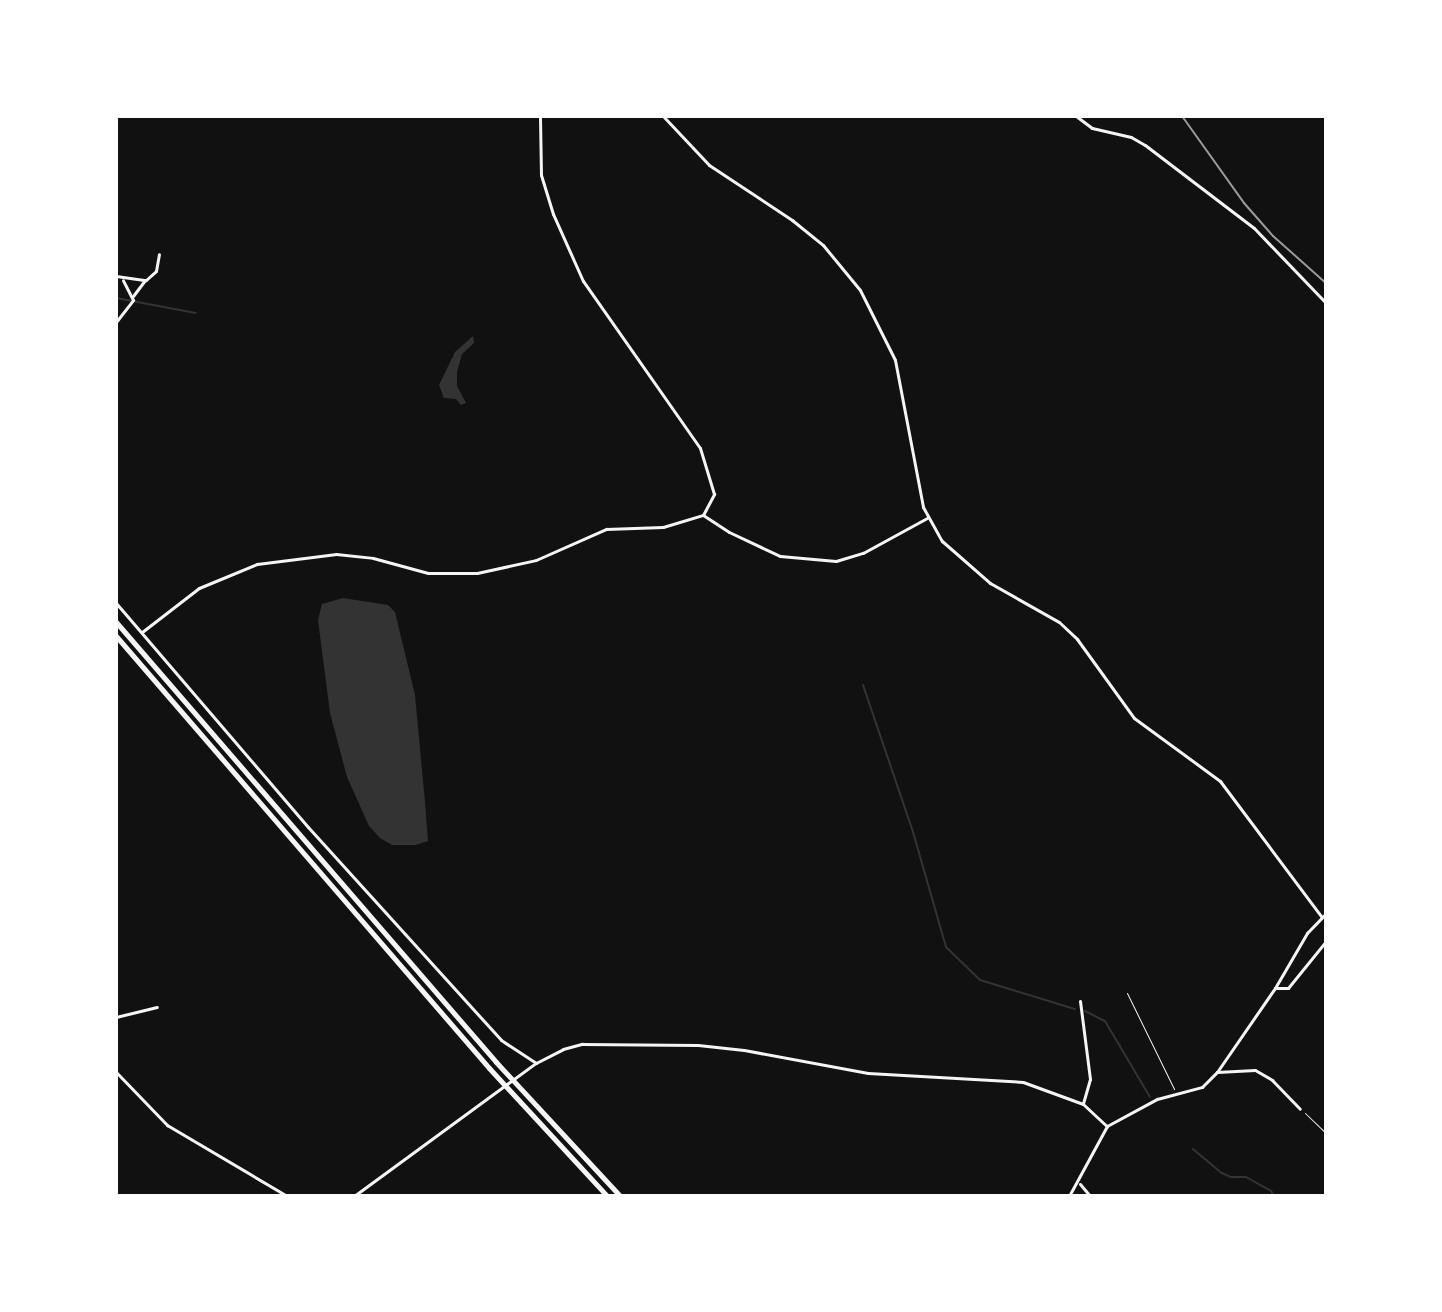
<!DOCTYPE html>
<html>
<head>
<meta charset="utf-8">
<style>
	body { margin:0 }
	#map { position:relative; width:1442px; height:1312px; overflow:hidden; background:#111; font-family:Poppins,sans-serif }
	div>[style] { position:absolute }
	.water>* { inset:0; background:#333 }
	.stream>* { height:2px; margin:-1px; padding:0 1px; transform-origin:1px; border-radius:1px; background:#333 }
	.path>* { height:1px; margin:-0.5px; padding:0 0.5px; transform-origin:0.5px; border-radius:0.5px; background:#f5f5f5 }
	.minor>* { height:3px; margin:-1.5px; padding:0 1.5px; transform-origin:1.5px; border-radius:1.5px; background:#f5f5f5 }
	.motorway>* { height:5px; margin:-2.5px; padding:0 2.5px; transform-origin:2.5px; border-radius:2.5px; background:#f5f5f5 }
	.rail>* { height:2px; margin:-1px; padding:0 1px; transform-origin:1px; border-radius:1px; background:#9a9a9a }
	span { translate:-50% -50%; white-space:nowrap; text-align:center; line-height:1.15; -webkit-text-stroke:6px #fff; paint-order:stroke }
	.frame { position:absolute; inset:0; border:118px solid #fff; pointer-events:none }
</style>
</head>
<body>
<div id="map">
	<div class="water">
		<div style="clip-path:polygon(473px 336px,474px 343px,462px 354px,457px 372px,457px 386px,466px 403px,461px 405px,456px 399px,444px 398px,439px 385px,455px 352px)"></div>
		<div style="clip-path:polygon(343px 598px,388px 605px,395px 612px,415px 695px,425px 802px,428px 841px,416px 845px,392px 845px,380px 838px,369px 826px,347px 777px,330px 713px,318px 620px,322px 604px)"></div>
	</div>
	<div class="stream">
		<div style="left:116px;top:298px;width:81px;rotate:10.6deg"></div>
		<div style="left:863px;top:685px;width:155px;rotate:71.2deg"></div>
		<div style="left:913px;top:832px;width:120px;rotate:74deg"></div>
		<div style="left:946px;top:947px;width:47px;rotate:44.1deg"></div>
		<div style="left:980px;top:980px;width:99px;rotate:17deg"></div>
		<div style="left:1085px;top:1011px;width:22px;rotate:27deg"></div>
		<div style="left:1105px;top:1021px;width:88px;rotate:59.4deg"></div>
		<div style="left:1193px;top:1149px;width:38px;rotate:40deg"></div>
		<div style="left:1222px;top:1173px;width:10px;rotate:24deg"></div>
		<div style="left:1231px;top:1177px;width:15px"></div>
		<div style="left:1246px;top:1177px;width:29px;rotate:29deg"></div>
		<div style="left:1271px;top:1191px;width:6px;rotate:59deg"></div>
	</div>
	<div class="path">
		<div style="left:1127px;top:993px;width:107px;rotate:63.9deg"></div>
		<div style="left:1305px;top:1113px;width:29px;rotate:44deg"></div>
	</div>
	<div class="minor">
		<div style="left:663px;top:116px;width:67px;rotate:46.8deg"></div>
		<div style="left:709px;top:165px;width:100px;rotate:33.5deg"></div>
		<div style="left:792px;top:220px;width:40px;rotate:39deg"></div>
		<div style="left:823px;top:245px;width:58px;rotate:50.6deg"></div>
		<div style="left:860px;top:290px;width:78px;rotate:63.4deg"></div>
		<div style="left:895px;top:360px;width:150px;rotate:79.2deg"></div>
		<div style="left:923px;top:507px;width:39px;rotate:61deg"></div>
		<div style="left:942px;top:541px;width:64px;rotate:41.2deg"></div>
		<div style="left:990px;top:583px;width:79px;rotate:29.5deg"></div>
		<div style="left:1059px;top:622px;width:25px;rotate:43deg"></div>
		<div style="left:1077px;top:639px;width:97px;rotate:54.2deg"></div>
		<div style="left:1134px;top:718px;width:107px;rotate:36.2deg"></div>
		<div style="left:1220px;top:781px;width:169px;rotate:53.2deg"></div>
		<div style="left:1076px;top:116px;width:20px;rotate:37deg"></div>
		<div style="left:1092px;top:128px;width:40px;rotate:13deg"></div>
		<div style="left:1131px;top:137px;width:16px;rotate:30deg"></div>
		<div style="left:1145px;top:145px;width:137px;rotate:37.3deg"></div>
		<div style="left:1254px;top:228px;width:104px;rotate:46.2deg"></div>
		<div style="left:116px;top:276px;width:30px;rotate:8deg"></div>
		<div style="left:146px;top:280px;width:13px;rotate:-42deg"></div>
		<div style="left:156px;top:271px;width:17px;rotate:-80deg"></div>
		<div style="left:133px;top:296px;width:20px;rotate:-53deg"></div>
		<div style="left:116px;top:322px;width:28px;rotate:-52deg"></div>
		<div style="left:133px;top:300px;width:22px;rotate:-117deg"></div>
		<div style="left:703px;top:515px;width:31px;rotate:33deg"></div>
		<div style="left:729px;top:532px;width:56px;rotate:25.2deg"></div>
		<div style="left:780px;top:556px;width:56px;rotate:5.1deg"></div>
		<div style="left:836px;top:561px;width:28px;rotate:-17deg"></div>
		<div style="left:863px;top:553px;width:73px;rotate:-28.7deg"></div>
		<div style="left:116px;top:603px;width:295px;rotate:49.4deg"></div>
		<div style="left:308px;top:827px;width:287px;rotate:47.8deg"></div>
		<div style="left:501px;top:1040px;width:42px;rotate:33.3deg"></div>
		<div style="left:142px;top:632px;width:72px;rotate:-37.7deg"></div>
		<div style="left:199px;top:588px;width:63px;rotate:-22.5deg"></div>
		<div style="left:257px;top:564px;width:80px;rotate:-7.2deg"></div>
		<div style="left:336px;top:554px;width:37px;rotate:6deg"></div>
		<div style="left:373px;top:558px;width:57px;rotate:15.3deg"></div>
		<div style="left:428px;top:573px;width:49px"></div>
		<div style="left:477px;top:573px;width:60px;rotate:-12.4deg"></div>
		<div style="left:536px;top:560px;width:77px;rotate:-23.9deg"></div>
		<div style="left:606px;top:529px;width:57px;rotate:-2deg"></div>
		<div style="left:663px;top:527px;width:42px;rotate:-16.7deg"></div>
		<div style="left:703px;top:515px;width:24px;rotate:-62deg"></div>
		<div style="left:714px;top:494px;width:48px;rotate:-106.9deg"></div>
		<div style="left:700px;top:448px;width:204px;rotate:-125deg"></div>
		<div style="left:583px;top:281px;width:73px;rotate:-114.1deg"></div>
		<div style="left:553px;top:214px;width:41px;rotate:-107.1deg"></div>
		<div style="left:541px;top:175px;width:59px;rotate:-91deg"></div>
		<div style="left:1275px;top:988px;width:13px"></div>
		<div style="left:1288px;top:988px;width:60px;rotate:-51deg"></div>
		<div style="left:1080px;top:1001px;width:79px;rotate:82.7deg"></div>
		<div style="left:1090px;top:1079px;width:26px;rotate:106deg"></div>
		<div style="left:116px;top:1017px;width:42px;rotate:-13.7deg"></div>
		<div style="left:116px;top:1072px;width:74px;rotate:46.1deg"></div>
		<div style="left:167px;top:1125px;width:139px;rotate:30.6deg"></div>
		<div style="left:1217px;top:1072px;width:38px;rotate:-3deg"></div>
		<div style="left:1255px;top:1070px;width:20px;rotate:30deg"></div>
		<div style="left:1272px;top:1080px;width:40px;rotate:46deg"></div>
		<div style="left:1080px;top:1184px;width:16px;rotate:50deg"></div>
		<div style="left:354px;top:1196px;width:225px;rotate:-36.2deg"></div>
		<div style="left:536px;top:1063px;width:30px;rotate:-27deg"></div>
		<div style="left:563px;top:1049px;width:20px;rotate:-15deg"></div>
		<div style="left:582px;top:1044px;width:116px;rotate:0.5deg"></div>
		<div style="left:698px;top:1045px;width:46px;rotate:6.2deg"></div>
		<div style="left:744px;top:1050px;width:126px;rotate:10.5deg"></div>
		<div style="left:868px;top:1073px;width:155px;rotate:3.3deg"></div>
		<div style="left:1023px;top:1082px;width:64px;rotate:20.1deg"></div>
		<div style="left:1083px;top:1104px;width:33px;rotate:43deg"></div>
		<div style="left:1069px;top:1196px;width:80px;rotate:-61.5deg"></div>
		<div style="left:1107px;top:1126px;width:57px;rotate:-28.4deg"></div>
		<div style="left:1157px;top:1099px;width:47px;rotate:-14.9deg"></div>
		<div style="left:1202px;top:1087px;width:21px;rotate:-45deg"></div>
		<div style="left:1217px;top:1072px;width:102px;rotate:-55.4deg"></div>
		<div style="left:1275px;top:988px;width:64px;rotate:-59.8deg"></div>
		<div style="left:1307px;top:933px;width:28px;rotate:-46deg"></div>
	</div>
	<div class="motorway">
		<div style="left:116px;top:622px;width:581px;rotate:49.18deg"></div>
		<div style="left:496px;top:1062px;width:183px;rotate:47.2deg"></div>
		<div style="left:116px;top:636px;width:571px;rotate:49.19deg"></div>
		<div style="left:489px;top:1068px;width:174px;rotate:47.3deg"></div>
	</div>
	<div class="rail">
		<div style="left:1182px;top:116px;width:107px;rotate:54.5deg"></div>
		<div style="left:1244px;top:203px;width:44px;rotate:48.7deg"></div>
		<div style="left:1273px;top:236px;width:71px;rotate:41.6deg"></div>
	</div>
	<div class="frame"></div>
</div>
</body>
</html>
